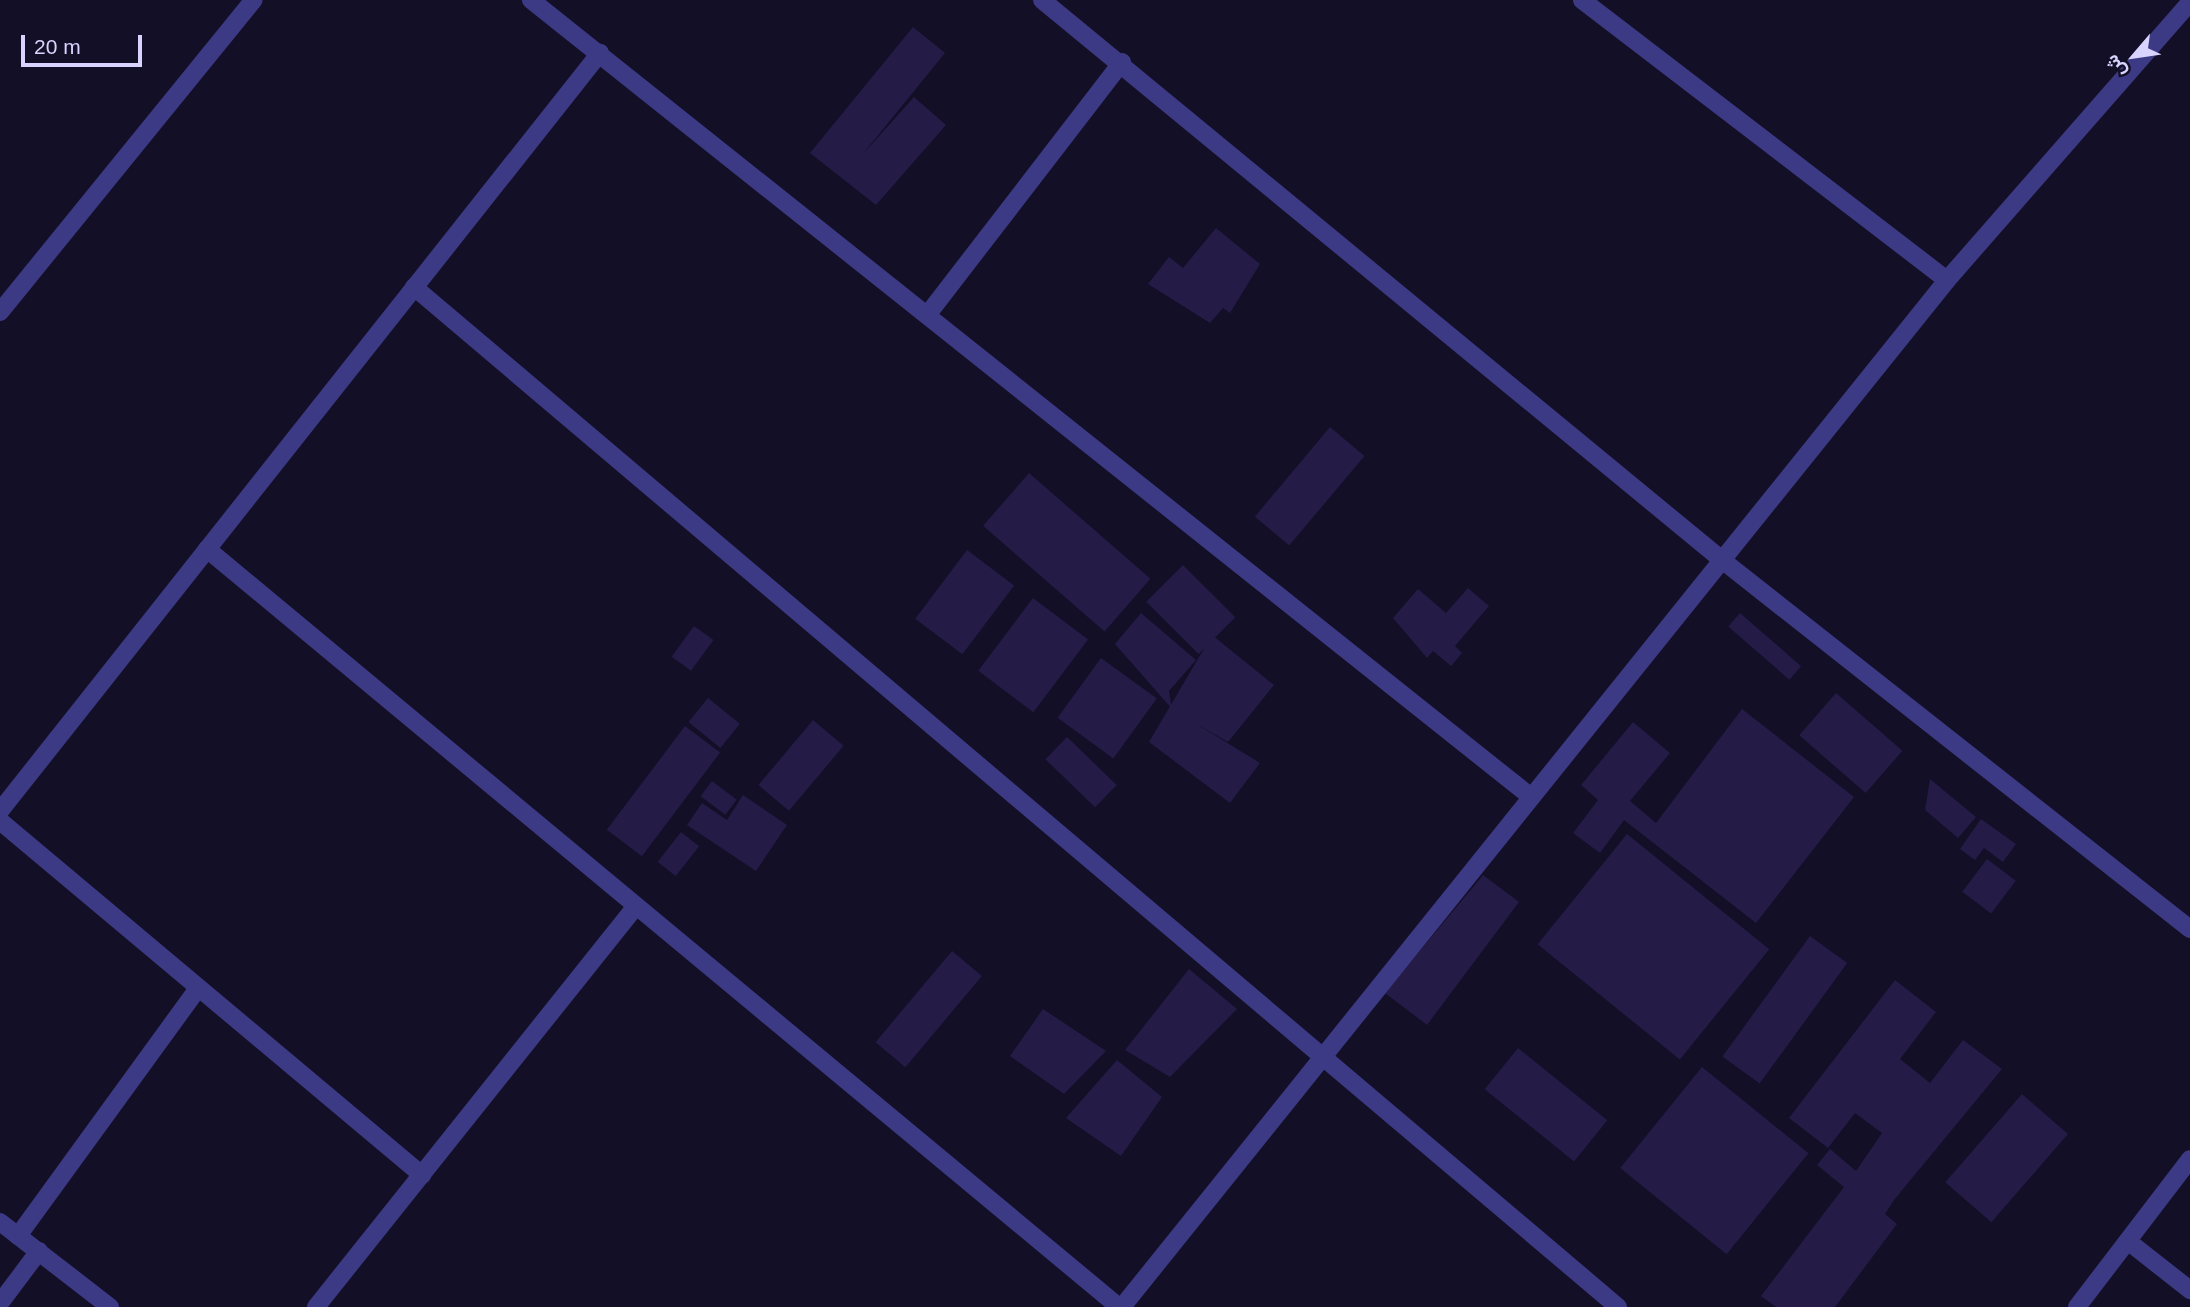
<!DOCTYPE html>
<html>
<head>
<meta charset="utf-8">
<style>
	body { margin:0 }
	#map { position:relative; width:2190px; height:1307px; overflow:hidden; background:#130f26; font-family:Helvetica,Vazirmatn,sans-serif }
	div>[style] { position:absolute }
	.building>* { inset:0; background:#241b47; transform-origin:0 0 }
	.street>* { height:18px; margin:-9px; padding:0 9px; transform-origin:9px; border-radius:9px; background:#3d3a85 }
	span { translate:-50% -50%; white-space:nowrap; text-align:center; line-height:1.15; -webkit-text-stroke:6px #130f26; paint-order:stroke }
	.north { position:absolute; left:2099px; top:21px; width:70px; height:70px; -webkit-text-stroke:5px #130f26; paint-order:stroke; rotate:241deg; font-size:19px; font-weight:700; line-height:28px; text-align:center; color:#d9d4ff }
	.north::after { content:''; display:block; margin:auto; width:24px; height:32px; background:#d9d4ff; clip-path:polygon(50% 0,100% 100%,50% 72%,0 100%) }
	.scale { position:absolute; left:21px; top:35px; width:121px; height:32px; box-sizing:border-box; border:4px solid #d9d4ff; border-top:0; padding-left:9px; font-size:21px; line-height:24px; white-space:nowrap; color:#d9d4ff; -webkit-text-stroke:5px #130f26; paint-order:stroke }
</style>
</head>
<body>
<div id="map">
	<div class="building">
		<div style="clip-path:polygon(913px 27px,945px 53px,862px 155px,914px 97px,946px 125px,876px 205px,810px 153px)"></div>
		<div style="clip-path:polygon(1216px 228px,1260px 264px,1230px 313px,1223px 308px,1210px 323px,1148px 284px,1169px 257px,1183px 268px)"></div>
		<div style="left:1330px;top:427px;width:45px;height:117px;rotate:40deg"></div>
		<div style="left:1029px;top:473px;width:161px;height:70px;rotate:41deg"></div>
		<div style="left:967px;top:550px;width:59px;height:86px;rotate:37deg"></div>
		<div style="left:1183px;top:565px;width:74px;height:52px;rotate:45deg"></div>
		<div style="clip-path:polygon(1468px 588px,1489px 606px,1455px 646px,1462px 653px,1451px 666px,1433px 651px,1427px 658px,1393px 618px,1418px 589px,1446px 613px)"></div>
		<div style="left:1033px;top:598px;width:69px;height:91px;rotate:37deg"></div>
		<div style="clip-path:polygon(1141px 613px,1196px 660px,1169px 691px,1172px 709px,1115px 644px)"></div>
		<div style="left:1740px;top:613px;width:81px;height:18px;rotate:41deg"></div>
		<div style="left:694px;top:626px;width:24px;height:38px;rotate:36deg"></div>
		<div style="clip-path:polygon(1212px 635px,1274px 685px,1228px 742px,1195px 723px,1260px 763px,1230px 803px,1149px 742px)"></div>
		<div style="left:1101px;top:658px;width:69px;height:74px;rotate:36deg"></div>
		<div style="left:1836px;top:693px;width:88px;height:56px;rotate:41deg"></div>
		<div style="left:708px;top:698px;width:41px;height:31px;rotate:39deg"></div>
		<div style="clip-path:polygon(1742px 709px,1854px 797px,1756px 923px,1624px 820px,1600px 853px,1573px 833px,1598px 800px,1581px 785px,1633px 722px,1670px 753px,1630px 801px,1656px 823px)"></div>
		<div style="left:813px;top:720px;width:40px;height:85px;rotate:40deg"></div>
		<div style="left:685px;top:726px;width:44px;height:130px;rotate:37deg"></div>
		<div style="left:1067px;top:737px;width:69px;height:31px;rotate:44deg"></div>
		<div style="clip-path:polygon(1930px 779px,1976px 817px,1958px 838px,1925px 810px)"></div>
		<div style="left:712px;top:781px;width:31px;height:19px;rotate:37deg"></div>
		<div style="clip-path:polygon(743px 795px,787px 825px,756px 871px,687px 825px,702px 803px,727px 820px)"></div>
		<div style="clip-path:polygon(1981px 819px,2016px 844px,2003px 862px,1984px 848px,1975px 860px,1960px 849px)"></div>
		<div style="left:681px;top:832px;width:23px;height:38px;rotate:38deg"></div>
		<div style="left:1627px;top:834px;width:183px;height:142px;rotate:39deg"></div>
		<div style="left:1987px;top:859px;width:36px;height:41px;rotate:37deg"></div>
		<div style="clip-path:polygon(1483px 875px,1519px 902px,1427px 1025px,1385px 993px)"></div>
		<div style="left:1810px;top:936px;width:46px;height:149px;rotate:36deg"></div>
		<div style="left:952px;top:951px;width:39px;height:119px;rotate:40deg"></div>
		<div style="clip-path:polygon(1189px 969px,1237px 1009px,1170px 1077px,1125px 1050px)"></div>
		<div style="clip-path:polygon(1895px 980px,1936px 1012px,1900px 1059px,1930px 1083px,1963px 1040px,2002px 1069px,1894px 1200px,1885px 1214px,1897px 1224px,1835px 1307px,1776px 1307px,1761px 1296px,1844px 1187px,1817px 1165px,1830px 1149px,1856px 1171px,1882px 1133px,1855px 1113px,1828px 1148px,1789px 1118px)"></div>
		<div style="clip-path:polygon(1043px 1009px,1106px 1051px,1064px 1094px,1010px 1056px)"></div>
		<div style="left:1518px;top:1048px;width:115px;height:53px;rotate:39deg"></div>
		<div style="clip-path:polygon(1117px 1060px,1162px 1097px,1121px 1156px,1066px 1118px)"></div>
		<div style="left:1702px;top:1067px;width:137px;height:130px;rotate:39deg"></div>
		<div style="left:2022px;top:1094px;width:61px;height:117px;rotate:41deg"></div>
	</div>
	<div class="street">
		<div style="left:531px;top:0;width:1279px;rotate:38.55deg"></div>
		<div style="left:1042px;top:0;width:881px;rotate:39.47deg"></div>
		<div style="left:1722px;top:560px;width:596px;rotate:38.25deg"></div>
		<div style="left:1582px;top:0;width:460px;rotate:37.5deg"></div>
		<div style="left:414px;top:287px;width:1578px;rotate:40.27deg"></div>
		<div style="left:0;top:312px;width:402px;rotate:-50.9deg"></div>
		<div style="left:928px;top:314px;width:318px;rotate:-52.4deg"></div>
		<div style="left:207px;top:549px;width:1186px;rotate:39.73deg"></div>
		<div style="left:0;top:811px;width:967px;rotate:-51.64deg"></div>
		<div style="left:0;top:821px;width:551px;rotate:39.99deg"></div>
		<div style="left:0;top:1222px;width:139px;rotate:37.7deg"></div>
		<div style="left:18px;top:1236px;width:306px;rotate:-54deg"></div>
		<div style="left:2129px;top:1242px;width:78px;rotate:38.2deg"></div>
		<div style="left:0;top:1303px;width:65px;rotate:-53.1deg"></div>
		<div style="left:316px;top:1307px;width:513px;rotate:-51.41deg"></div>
		<div style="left:1122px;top:1307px;width:1317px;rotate:-51.22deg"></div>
		<div style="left:1947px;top:280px;width:369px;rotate:-48.8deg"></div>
		<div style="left:2077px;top:1307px;width:186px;rotate:-52.6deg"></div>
	</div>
	<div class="north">ش</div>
	<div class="scale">20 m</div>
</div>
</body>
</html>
